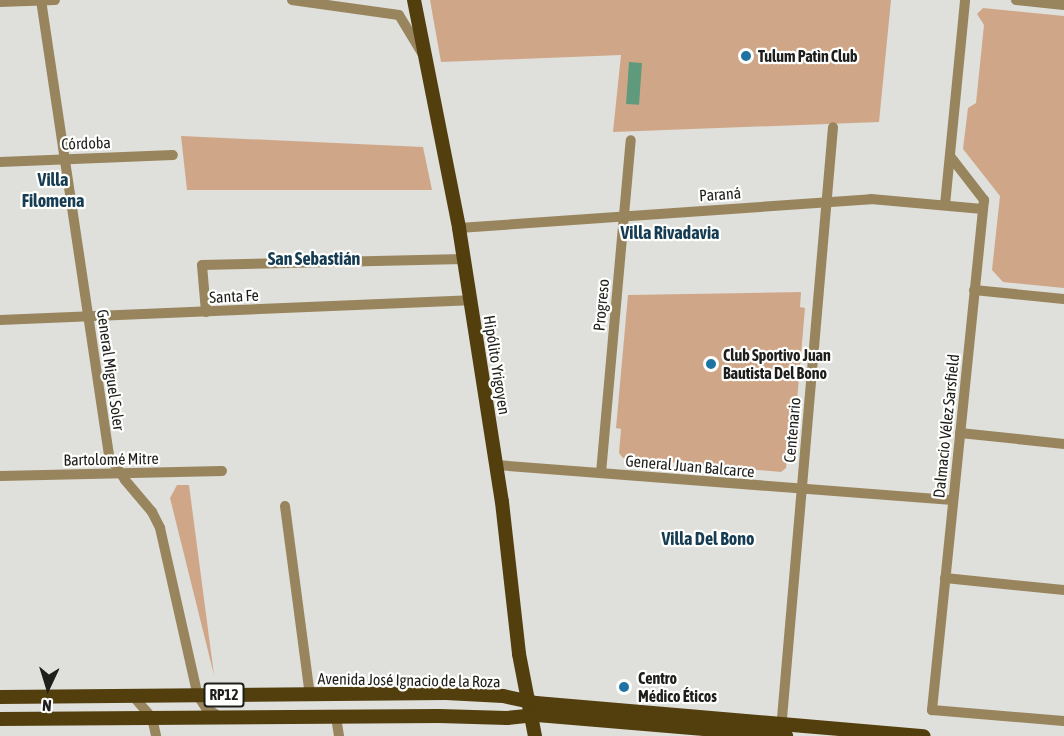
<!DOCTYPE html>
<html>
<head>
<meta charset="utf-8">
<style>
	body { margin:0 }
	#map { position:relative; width:1064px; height:736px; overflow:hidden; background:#dfdfdb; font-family:"Asap Condensed",sans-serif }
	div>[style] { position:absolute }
	.green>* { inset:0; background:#cfa788 }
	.water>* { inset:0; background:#5f9a7d; transform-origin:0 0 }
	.minor>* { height:10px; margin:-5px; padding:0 5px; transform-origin:5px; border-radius:5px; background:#99855d }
	.major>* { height:14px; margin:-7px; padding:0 7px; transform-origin:7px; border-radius:7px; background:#533f0d }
	.dots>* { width:16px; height:16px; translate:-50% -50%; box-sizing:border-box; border:3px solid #fffffe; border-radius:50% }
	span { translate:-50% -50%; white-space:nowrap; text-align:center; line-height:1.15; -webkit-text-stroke:4.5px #fffffe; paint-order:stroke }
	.shield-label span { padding:2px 4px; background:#fffffe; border:2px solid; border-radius:4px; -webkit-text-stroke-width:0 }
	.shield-label { font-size:15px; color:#1e1e1c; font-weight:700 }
	.poi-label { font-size:16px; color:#1e1e1c; font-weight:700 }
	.left { translate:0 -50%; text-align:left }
	.street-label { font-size:16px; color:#1e1e1c }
	.neighbourhood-label { font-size:18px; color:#153c53; font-weight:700 }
	.north { position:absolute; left:18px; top:658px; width:60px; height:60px; -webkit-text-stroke:4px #fffffe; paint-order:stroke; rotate:184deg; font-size:16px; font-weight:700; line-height:24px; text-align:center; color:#1e1e1c }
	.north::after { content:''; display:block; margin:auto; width:21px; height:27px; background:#1e1e1c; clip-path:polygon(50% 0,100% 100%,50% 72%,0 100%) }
</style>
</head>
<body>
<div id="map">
	<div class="green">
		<div style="clip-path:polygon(430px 0,891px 0,879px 122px,613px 132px,621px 55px,441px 62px)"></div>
		<div style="clip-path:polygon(983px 8px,1064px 16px,1064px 288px,1003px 282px,992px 270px,1000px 196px,963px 149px,968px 108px,976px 103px,984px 25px,977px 14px)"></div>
		<div style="clip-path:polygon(181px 136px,423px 147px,432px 190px,187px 190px)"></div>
		<div style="clip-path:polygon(801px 292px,800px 307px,805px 308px,794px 436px,789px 436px,786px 468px,781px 472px,623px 458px,619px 453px,621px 429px,616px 428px,628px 295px)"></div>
		<div style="clip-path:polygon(177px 485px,189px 485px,214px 675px,170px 498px)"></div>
	</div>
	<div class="water">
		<div style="left:629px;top:62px;width:13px;height:42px;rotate:4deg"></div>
	</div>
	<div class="minor">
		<div style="left:41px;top:0;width:461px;rotate:81.5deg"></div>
		<div style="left:109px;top:456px;width:29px;rotate:56deg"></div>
		<div style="left:125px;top:480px;width:42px;rotate:49.8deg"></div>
		<div style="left:152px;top:512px;width:18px;rotate:63deg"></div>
		<div style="left:160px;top:528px;width:172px;rotate:77.3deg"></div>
		<div style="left:198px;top:696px;width:14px;rotate:56deg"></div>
		<div style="left:206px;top:708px;width:17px;rotate:33deg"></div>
		<div style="left:292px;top:0;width:108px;rotate:8deg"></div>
		<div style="left:399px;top:15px;width:44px;rotate:58.8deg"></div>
		<div style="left:1016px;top:0;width:48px;rotate:5.9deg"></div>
		<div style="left:0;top:2px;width:55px;rotate:-2.1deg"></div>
		<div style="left:950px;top:156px;width:56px;rotate:52.3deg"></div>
		<div style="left:984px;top:200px;width:513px;rotate:95.82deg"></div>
		<div style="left:932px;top:710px;width:132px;rotate:4.8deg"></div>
		<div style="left:0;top:162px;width:173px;rotate:-2.3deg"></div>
		<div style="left:945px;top:205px;width:206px;rotate:-84.4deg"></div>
		<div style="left:459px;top:228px;width:413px;rotate:-4deg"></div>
		<div style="left:871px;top:199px;width:112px;rotate:5.1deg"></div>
		<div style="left:974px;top:290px;width:90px;rotate:5.7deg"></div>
		<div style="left:206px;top:312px;width:47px;rotate:-94.9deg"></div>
		<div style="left:202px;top:265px;width:262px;rotate:-1.3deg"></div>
		<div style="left:0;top:320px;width:470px;rotate:-2.4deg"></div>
		<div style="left:960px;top:433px;width:105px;rotate:6deg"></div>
		<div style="left:496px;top:465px;width:458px;rotate:4.4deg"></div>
		<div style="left:601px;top:473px;width:334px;rotate:-84.9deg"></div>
		<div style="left:0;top:476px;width:222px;rotate:-1.3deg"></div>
		<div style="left:285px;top:506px;width:191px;rotate:82.5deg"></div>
		<div style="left:945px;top:578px;width:120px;rotate:5.8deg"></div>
		<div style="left:133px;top:696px;width:29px;rotate:49deg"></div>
		<div style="left:152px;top:718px;width:18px;rotate:77deg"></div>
		<div style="left:336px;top:717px;width:19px;rotate:81deg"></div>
		<div style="left:781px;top:730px;width:605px;rotate:-85.07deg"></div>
	</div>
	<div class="major">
		<div style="left:414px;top:0;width:232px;rotate:78.8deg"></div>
		<div style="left:459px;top:228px;width:277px;rotate:81.1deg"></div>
		<div style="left:502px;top:502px;width:153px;rotate:83.6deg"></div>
		<div style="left:519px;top:654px;width:84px;rotate:79deg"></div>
		<div style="left:0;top:697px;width:446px;rotate:-0.5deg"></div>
		<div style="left:446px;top:693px;width:57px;rotate:3deg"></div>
		<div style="left:503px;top:696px;width:34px;rotate:12deg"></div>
		<div style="left:536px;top:703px;width:389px;rotate:4.9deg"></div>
		<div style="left:0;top:719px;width:439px;rotate:-0.4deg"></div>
		<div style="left:439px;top:716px;width:68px;rotate:1.7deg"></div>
		<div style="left:507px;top:718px;width:30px;rotate:-6deg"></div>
		<div style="left:537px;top:715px;width:250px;rotate:4.8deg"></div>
	</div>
	<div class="dots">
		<div style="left:746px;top:56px;background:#1d74a3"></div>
		<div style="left:711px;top:364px;background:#1d74a3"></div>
		<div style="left:624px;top:687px;background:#1d74a3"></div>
	</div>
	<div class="shield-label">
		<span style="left:224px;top:695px">RP12</span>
	</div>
	<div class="poi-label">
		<span class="left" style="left:758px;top:56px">Tulum Patìn Club</span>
		<span class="left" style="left:723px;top:364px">Club Sportivo Juan<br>Bautista Del Bono</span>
		<span class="left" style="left:638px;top:687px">Centro<br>Médico Éticos</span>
	</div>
	<div class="street-label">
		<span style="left:86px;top:143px;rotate:-2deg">Córdoba</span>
		<span style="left:720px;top:194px;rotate:-4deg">Paraná</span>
		<span style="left:234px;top:296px;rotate:-3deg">Santa Fe</span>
		<span style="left:601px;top:305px;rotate:-85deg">Progreso</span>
		<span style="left:497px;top:365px;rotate:81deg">Hipólito Yrigoyen</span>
		<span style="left:111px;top:370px;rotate:82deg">General Miguel Soler</span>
		<span style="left:946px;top:426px;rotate:-84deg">Dalmacio Vélez Sarsfield</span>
		<span style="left:792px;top:430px;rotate:-85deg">Centenario</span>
		<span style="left:111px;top:459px;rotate:-1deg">Bartolomé Mitre</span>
		<span style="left:690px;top:466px;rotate:5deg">General Juan Balcarce</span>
		<span style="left:409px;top:680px;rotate:1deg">Avenida José Ignacio de la Roza</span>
	</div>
	<div class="neighbourhood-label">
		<span style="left:53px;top:191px">Villa<br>Filomena</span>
		<span style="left:670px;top:233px">Villa Rivadavia</span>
		<span style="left:314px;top:259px">San Sebastián</span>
		<span style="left:708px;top:539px">Villa Del Bono</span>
	</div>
	<div class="north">N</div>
</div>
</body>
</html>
